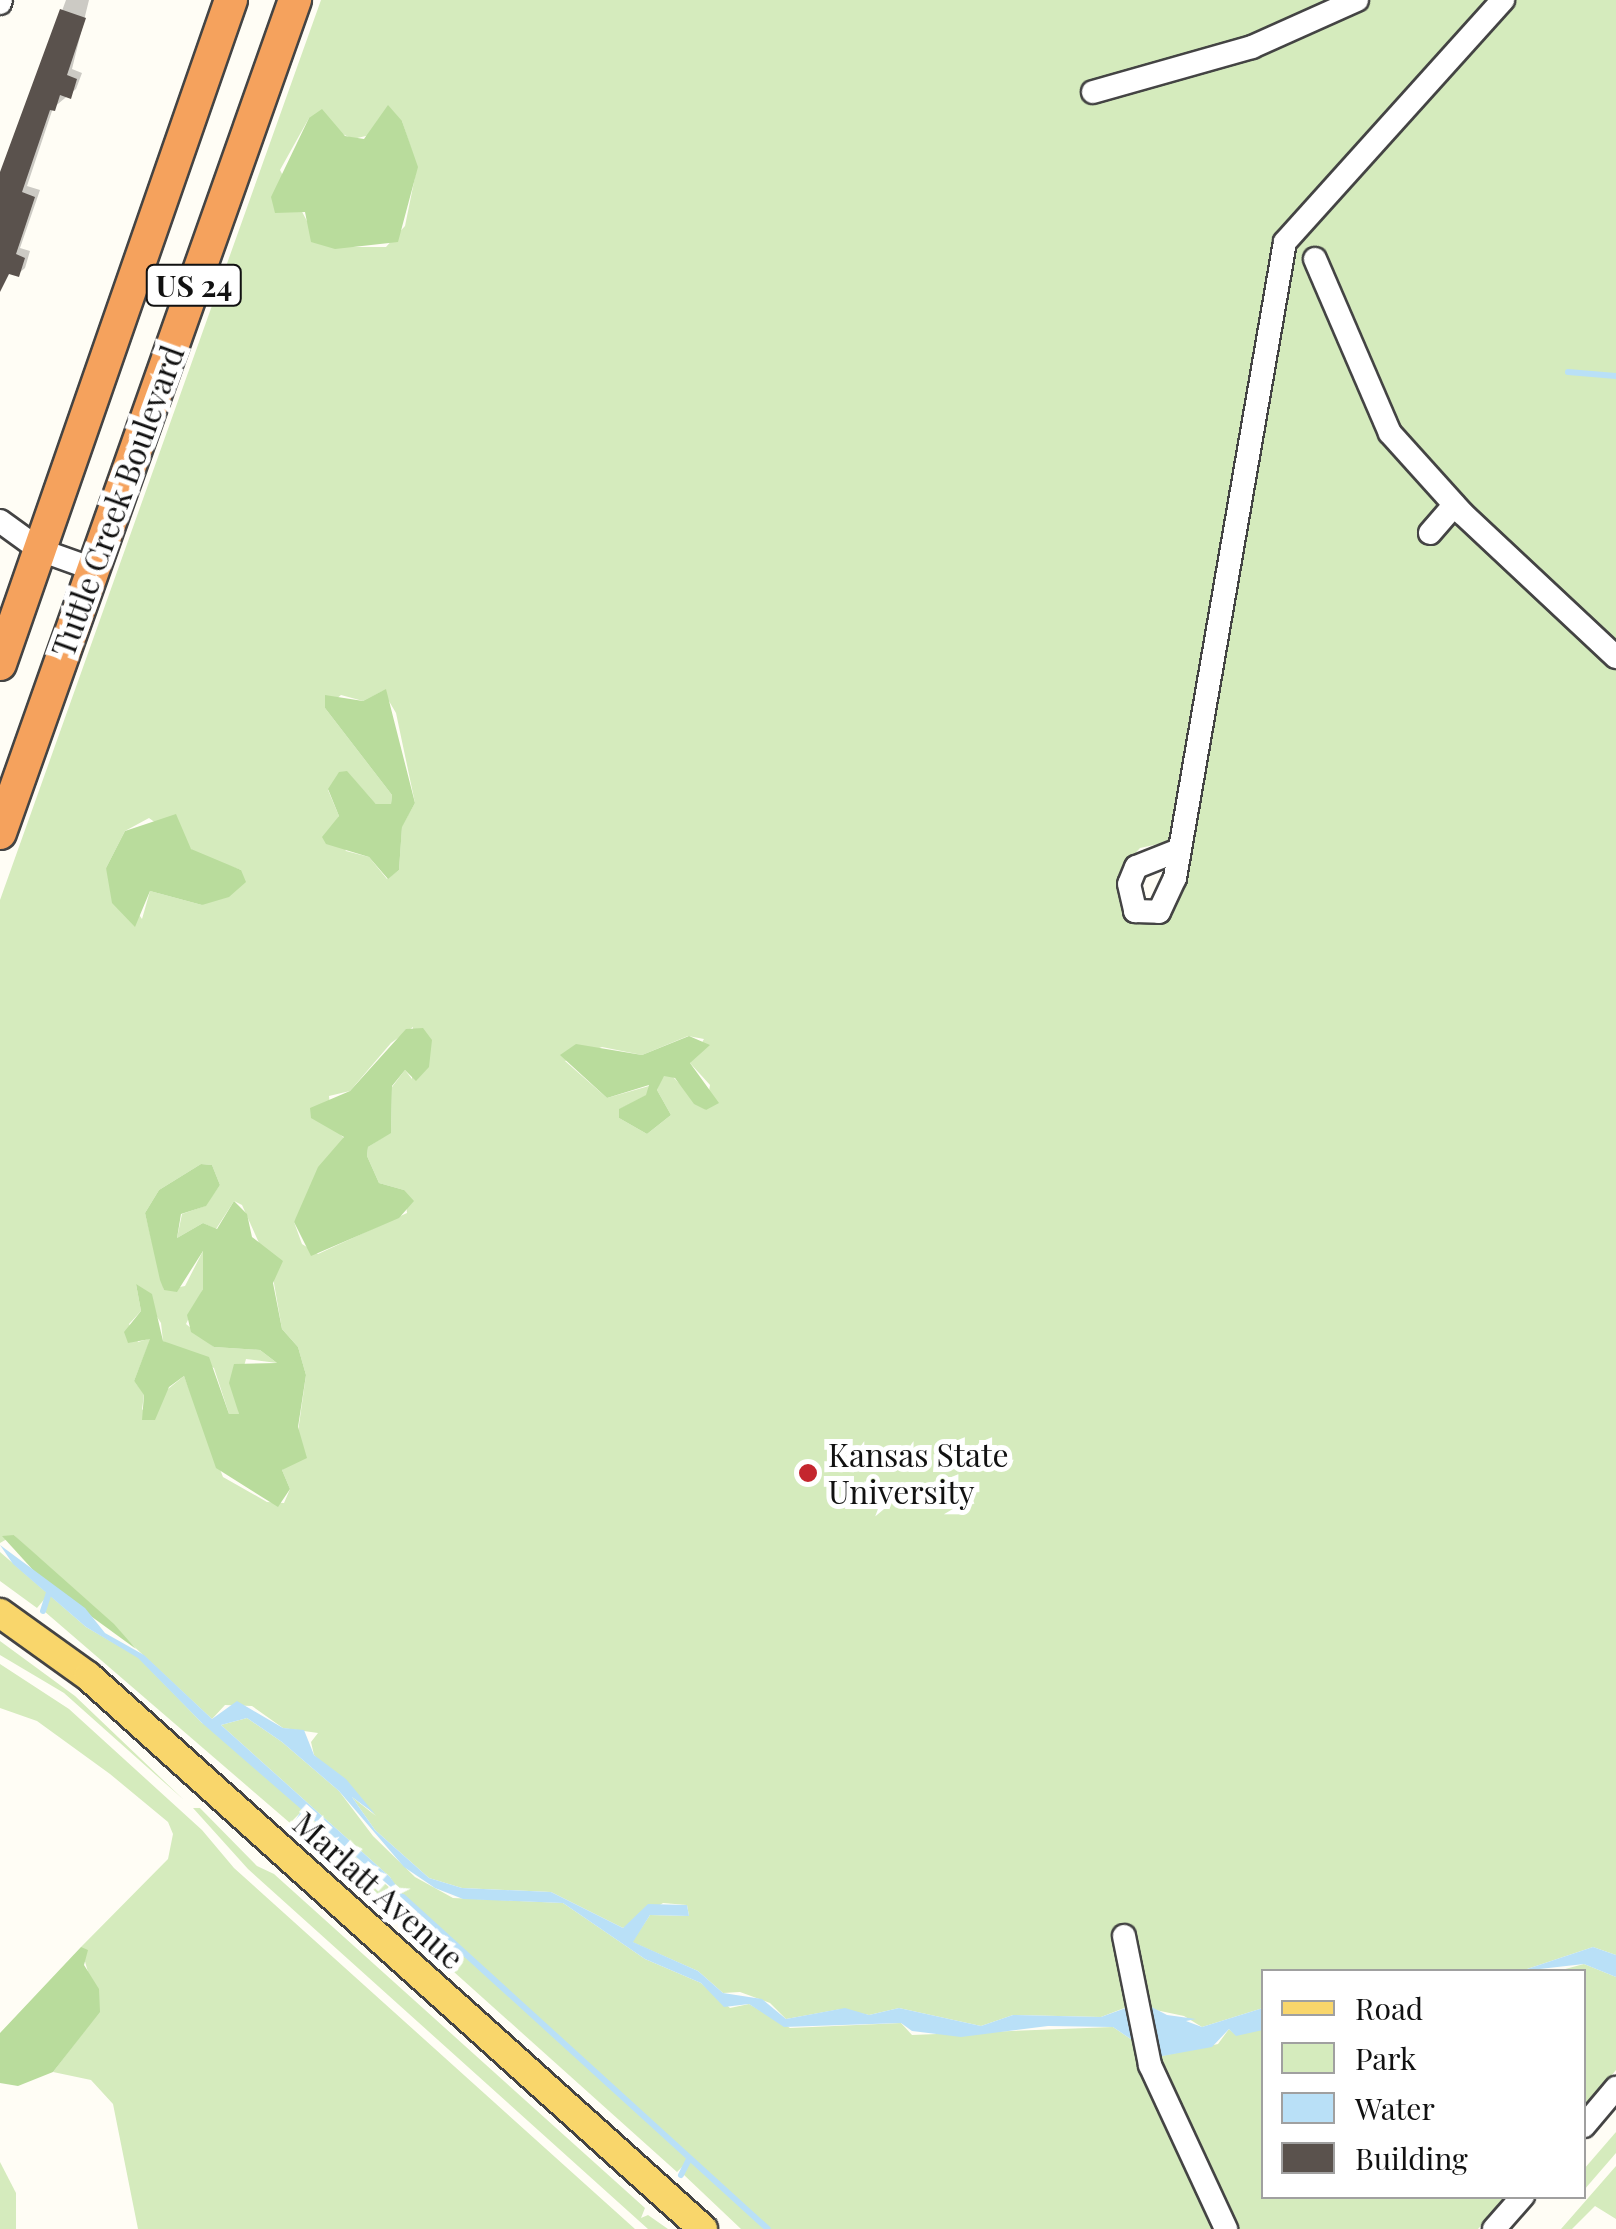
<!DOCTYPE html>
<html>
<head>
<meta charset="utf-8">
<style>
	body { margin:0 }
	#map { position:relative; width:1616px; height:2229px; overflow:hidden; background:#fffdf5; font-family:"Playfair Display",serif }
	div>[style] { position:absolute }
	.green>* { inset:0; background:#d5ebbd }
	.forest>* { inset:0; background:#b9dc9c }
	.water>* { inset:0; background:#b9e0f7 }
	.shadow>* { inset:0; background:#0003 }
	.stream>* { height:6px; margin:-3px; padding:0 3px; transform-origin:3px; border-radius:3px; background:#b9e0f7 }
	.building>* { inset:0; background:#5a524d }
	.roads { filter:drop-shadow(2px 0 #444) drop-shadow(-2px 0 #444) drop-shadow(0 2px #444) drop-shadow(0 -2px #444) }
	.minor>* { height:22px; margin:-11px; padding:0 11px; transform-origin:11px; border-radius:11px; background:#fff }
	.major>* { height:28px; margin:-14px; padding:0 14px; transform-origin:14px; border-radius:14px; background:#f9d66b }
	.highway>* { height:32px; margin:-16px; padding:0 16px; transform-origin:16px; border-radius:16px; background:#f5a25d }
	.dots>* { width:28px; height:28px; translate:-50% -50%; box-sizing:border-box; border:5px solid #fff; border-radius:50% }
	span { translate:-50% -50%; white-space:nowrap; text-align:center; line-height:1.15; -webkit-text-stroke:10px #fff; paint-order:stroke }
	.shield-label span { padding:2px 8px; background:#fff; border:2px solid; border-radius:8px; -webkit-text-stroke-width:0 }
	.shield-label { font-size:30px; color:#111; font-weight:700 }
	.street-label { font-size:32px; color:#111 }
	.poi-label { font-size:32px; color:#111 }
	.left { translate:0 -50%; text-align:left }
	.legend { position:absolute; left:1261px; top:1969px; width:325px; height:230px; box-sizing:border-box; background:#fff; border:2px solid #a0a0a0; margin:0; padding:12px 18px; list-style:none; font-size:30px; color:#111 }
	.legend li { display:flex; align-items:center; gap:20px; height:50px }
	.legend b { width:50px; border:2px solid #a0a0a0 }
</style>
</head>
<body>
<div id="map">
	<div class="green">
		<div style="clip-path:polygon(evenodd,321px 0,1495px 0,1287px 225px,1172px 841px,1140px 848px,1127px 862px,1122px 897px,1169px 914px,1291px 241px,1512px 0,1616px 0,1616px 1955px,1593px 1947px,1521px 1971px,1264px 1972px,1263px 2008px,1202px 2027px,1184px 2016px,1132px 2005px,1101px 2017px,1013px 2015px,981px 2026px,899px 2008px,869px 2015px,841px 2009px,786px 2019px,770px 2003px,740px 1992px,723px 1993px,698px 1971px,632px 1942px,650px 1915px,689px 1916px,687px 1905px,663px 1903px,623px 1928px,551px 1892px,462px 1888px,429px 1878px,375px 1830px,352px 1797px,376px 1816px,314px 1755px,311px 1742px,318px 1733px,283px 1728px,252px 1706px,225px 1705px,212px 1719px,14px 1535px,0 1543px,0 900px,321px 0,309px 118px,353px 139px,370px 135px,378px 120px,402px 121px,417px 167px,405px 226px,386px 247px,344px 247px,308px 223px,280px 170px,309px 118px,321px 0,383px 691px,396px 713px,415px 803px,402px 826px,399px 870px,387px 879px,369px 857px,346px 851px,333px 826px,339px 816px,328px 790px,347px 772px,376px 804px,391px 804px,392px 795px,325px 708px,341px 695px,363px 701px,383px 691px,321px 0,149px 818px,199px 855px,241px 870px,202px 905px,150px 891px,142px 919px,106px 868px,125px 831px,149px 818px,321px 0,413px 1027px,412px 1079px,405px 1070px,392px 1087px,391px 1132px,368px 1147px,367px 1156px,379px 1183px,404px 1190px,407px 1213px,318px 1254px,302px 1244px,294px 1222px,344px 1138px,332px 1126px,329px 1096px,350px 1091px,391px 1043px,413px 1027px,321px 0,688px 1036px,704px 1039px,690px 1063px,710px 1085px,706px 1110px,670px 1074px,663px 1076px,657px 1090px,671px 1115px,647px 1134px,619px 1118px,620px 1109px,647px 1095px,649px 1086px,607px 1098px,565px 1061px,602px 1047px,642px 1055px,688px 1036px,321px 0,201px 1164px,212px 1165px,220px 1185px,205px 1206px,182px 1214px,177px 1238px,203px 1223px,216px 1229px,234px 1201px,242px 1205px,272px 1272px,282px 1329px,298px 1347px,306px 1375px,294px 1460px,282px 1470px,290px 1489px,284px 1503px,267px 1502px,223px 1477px,184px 1376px,142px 1410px,144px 1394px,134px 1381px,151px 1338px,138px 1342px,129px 1324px,141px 1311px,136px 1284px,161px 1323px,163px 1341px,214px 1368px,229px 1414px,239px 1414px,236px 1396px,246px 1359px,277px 1363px,260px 1350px,214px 1347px,186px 1324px,203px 1289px,203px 1251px,185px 1286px,164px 1290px,145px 1213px,159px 1190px,201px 1164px)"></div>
		<div style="clip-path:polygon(0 1552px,86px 1627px,138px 1657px,202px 1723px,214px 1727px,404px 1901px,390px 1877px,221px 1725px,247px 1718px,282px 1742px,339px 1791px,373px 1836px,415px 1877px,453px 1898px,563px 1903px,645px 1959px,701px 1983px,730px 2008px,749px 2004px,790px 2028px,901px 2023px,912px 2035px,1113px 2027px,1157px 2057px,1218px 2044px,1229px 2029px,1236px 2035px,1261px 2027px,1264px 2196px,1506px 2197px,1478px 2229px,741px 2229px,683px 2174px,687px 2162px,677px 2172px,307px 1840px,296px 1824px,301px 1812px,290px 1823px,44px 1611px,47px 1596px,37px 1608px,0 1581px)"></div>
		<div style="clip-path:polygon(0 1641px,75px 1696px,184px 1800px,64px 1693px,0 1655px)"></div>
		<div style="clip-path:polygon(0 1664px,69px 1709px,202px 1830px,234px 1868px,635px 2229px,138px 2229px,113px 2104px,91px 2080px,53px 2072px,99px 2012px,81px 1947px,168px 1859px,173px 1834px,168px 1822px,110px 1774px,37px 1721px,0 1708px)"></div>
		<div style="clip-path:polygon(193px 1808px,200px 1808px,257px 1866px,274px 1874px,645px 2208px,641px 2218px,648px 2215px,668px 2229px,648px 2229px,248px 1869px)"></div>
		<div style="clip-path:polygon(1584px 1964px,1616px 1977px,1616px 2070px,1584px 2108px,1584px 1972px,1554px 1972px)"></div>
		<div style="clip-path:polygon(1616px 2132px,1616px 2153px,1584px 2190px,1584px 2169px)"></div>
		<div style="clip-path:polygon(0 2162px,16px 2193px,16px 2229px,0 2229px)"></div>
		<div style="clip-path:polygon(1616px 2166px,1616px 2219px,1595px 2206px,1572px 2229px,1561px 2229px)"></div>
	</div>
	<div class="forest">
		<div style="clip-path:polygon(388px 105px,402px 121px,418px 167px,398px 242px,335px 249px,311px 242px,305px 212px,275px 213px,271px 197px,309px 118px,322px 109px,345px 136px,364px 139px)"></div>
		<div style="clip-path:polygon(386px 689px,415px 803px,402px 827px,399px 870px,388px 879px,369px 857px,326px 844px,322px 837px,339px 816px,328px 789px,339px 772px,347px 771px,376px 804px,391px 804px,392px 795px,325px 708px,325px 695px,363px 701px)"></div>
		<div style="clip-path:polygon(176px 814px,191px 849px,241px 870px,246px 882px,229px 897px,202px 905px,150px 891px,135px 927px,112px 903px,106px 868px,125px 831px)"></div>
		<div style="clip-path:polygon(423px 1028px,432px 1040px,429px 1067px,416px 1081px,405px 1070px,392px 1086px,391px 1133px,368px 1147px,367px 1156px,379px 1183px,404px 1190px,414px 1201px,399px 1218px,311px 1256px,294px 1222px,318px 1167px,344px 1137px,311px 1118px,310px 1108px,350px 1091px,406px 1029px)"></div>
		<div style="clip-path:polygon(689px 1036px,710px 1045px,690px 1063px,719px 1103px,706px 1110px,694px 1104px,675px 1078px,664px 1076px,657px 1090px,671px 1115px,647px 1134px,619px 1118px,619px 1109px,646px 1095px,649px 1085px,607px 1098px,560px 1055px,576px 1044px,642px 1055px)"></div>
		<div style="clip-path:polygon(201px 1164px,212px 1165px,220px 1185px,206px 1206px,181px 1214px,177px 1238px,203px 1223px,217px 1229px,234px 1201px,247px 1214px,252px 1237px,283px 1261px,273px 1283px,282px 1329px,298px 1347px,306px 1375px,298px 1427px,307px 1458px,282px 1470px,290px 1489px,278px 1507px,216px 1468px,184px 1376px,169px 1387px,155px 1420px,142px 1420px,144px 1395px,134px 1381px,150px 1339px,128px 1343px,124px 1332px,141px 1311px,136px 1284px,152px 1294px,163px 1341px,209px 1357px,229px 1414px,239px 1414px,229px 1383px,234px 1364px,277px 1363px,260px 1350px,214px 1347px,191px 1332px,187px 1315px,203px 1289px,203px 1251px,177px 1292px,164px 1290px,160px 1280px,145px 1213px,159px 1190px)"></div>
		<div style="clip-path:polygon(14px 1535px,114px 1624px,136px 1649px,44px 1582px,2px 1536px)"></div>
		<div style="clip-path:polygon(81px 1947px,88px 1950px,84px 1965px,99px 1989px,100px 2012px,53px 2072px,18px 2086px,0 2083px,0 2033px)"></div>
	</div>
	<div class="water">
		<div style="clip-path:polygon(0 1545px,85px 1608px,105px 1633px,144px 1655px,212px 1719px,237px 1701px,283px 1728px,304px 1730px,314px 1755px,346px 1779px,375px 1814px,352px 1797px,375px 1830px,429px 1878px,462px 1888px,551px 1892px,623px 1928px,648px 1904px,687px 1905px,689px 1916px,650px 1915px,633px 1942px,698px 1971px,723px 1993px,762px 1999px,786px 2019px,845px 2008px,869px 2015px,899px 2008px,981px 2026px,1013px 2015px,1101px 2017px,1142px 2002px,1167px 2015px,1196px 2019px,1186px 2021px,1202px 2027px,1263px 2008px,1263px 2030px,1236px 2036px,1229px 2029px,1212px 2047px,1157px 2057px,1113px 2027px,1048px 2026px,961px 2037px,912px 2031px,901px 2023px,784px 2027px,749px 2004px,724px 2007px,701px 1983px,645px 1959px,563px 1903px,463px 1899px,435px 1888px,404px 1867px,339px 1791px,282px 1742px,247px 1718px,221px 1725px,390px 1877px,408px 1902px,202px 1723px,138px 1658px,86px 1627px,13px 1564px)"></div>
		<div style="clip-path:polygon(1593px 1947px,1616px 1955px,1616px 1977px,1584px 1964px,1521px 1971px)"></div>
	</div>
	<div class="shadow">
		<div style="clip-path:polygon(66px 0,89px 0,72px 69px,82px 73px,76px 89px,53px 108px,27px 186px,40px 190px,20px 248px,30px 251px,25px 268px,18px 274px,0 272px,0 178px)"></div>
	</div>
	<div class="stream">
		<div style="left:1568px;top:372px;width:48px;rotate:4.8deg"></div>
		<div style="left:43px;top:1611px;width:22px;rotate:-72deg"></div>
		<div style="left:295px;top:1827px;width:23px;rotate:-59deg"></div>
		<div style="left:403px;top:1897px;width:493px;rotate:42.3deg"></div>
		<div style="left:681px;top:2175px;width:18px;rotate:-63deg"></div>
	</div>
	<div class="building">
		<div style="clip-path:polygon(60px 9px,86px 18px,67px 75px,77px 79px,71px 99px,60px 95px,55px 111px,50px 110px,22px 192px,35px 197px,16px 254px,25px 258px,19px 277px,9px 274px,0 292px,0 172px)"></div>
	</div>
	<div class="roads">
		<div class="minor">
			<div style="left:0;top:3px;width:3px;rotate:-72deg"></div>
			<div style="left:1093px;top:92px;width:165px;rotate:-15.8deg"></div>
			<div style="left:1252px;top:47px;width:115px;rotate:-24.1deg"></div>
			<div style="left:1315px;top:259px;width:189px;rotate:66.7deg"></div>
			<div style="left:1390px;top:433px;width:108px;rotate:48deg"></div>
			<div style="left:1462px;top:513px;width:211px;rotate:43.1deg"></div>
			<div style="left:0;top:521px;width:49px;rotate:35.9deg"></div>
			<div style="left:40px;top:550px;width:56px;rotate:19.7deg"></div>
			<div style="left:1430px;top:533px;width:37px;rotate:-49deg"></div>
			<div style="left:1179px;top:850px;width:46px;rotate:158.4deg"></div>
			<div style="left:1136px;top:867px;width:18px;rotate:112deg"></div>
			<div style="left:1129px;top:884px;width:28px;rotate:77deg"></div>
			<div style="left:1135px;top:911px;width:24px;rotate:2deg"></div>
			<div style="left:1159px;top:912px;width:38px;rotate:-65deg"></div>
			<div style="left:1175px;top:878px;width:645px;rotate:-80.19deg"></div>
			<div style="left:1285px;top:242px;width:326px;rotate:-48deg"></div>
			<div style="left:1124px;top:1936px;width:132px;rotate:78.6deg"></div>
			<div style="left:1150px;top:2065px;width:181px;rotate:65.1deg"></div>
			<div style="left:1584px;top:2126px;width:50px;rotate:-49.9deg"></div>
			<div style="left:1494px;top:2229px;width:44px;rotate:-48.7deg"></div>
		</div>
		<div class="major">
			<div style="left:0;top:1613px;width:108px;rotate:35.6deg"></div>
			<div style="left:88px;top:1676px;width:827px;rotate:41.96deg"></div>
		</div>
		<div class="highway">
			<div style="left:0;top:664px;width:703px;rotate:-70.82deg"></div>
			<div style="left:0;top:833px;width:884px;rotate:-70.5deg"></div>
		</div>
	</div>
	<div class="dots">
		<div style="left:808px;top:1473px;background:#c4262e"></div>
	</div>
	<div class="shield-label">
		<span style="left:194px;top:285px">US 24</span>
	</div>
	<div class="street-label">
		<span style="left:117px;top:501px;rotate:-70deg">Tuttle Creek Boulevard</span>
		<span style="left:379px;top:1890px;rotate:42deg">Marlatt Avenue</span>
	</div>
	<div class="poi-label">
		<span class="left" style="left:828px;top:1473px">Kansas State<br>University</span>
	</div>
	<ul class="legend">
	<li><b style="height:12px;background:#f9d66b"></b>Road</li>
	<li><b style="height:28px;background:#d5ebbd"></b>Park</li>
	<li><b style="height:28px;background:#b9e0f7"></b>Water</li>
	<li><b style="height:28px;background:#5a524d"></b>Building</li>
	</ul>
</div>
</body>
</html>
